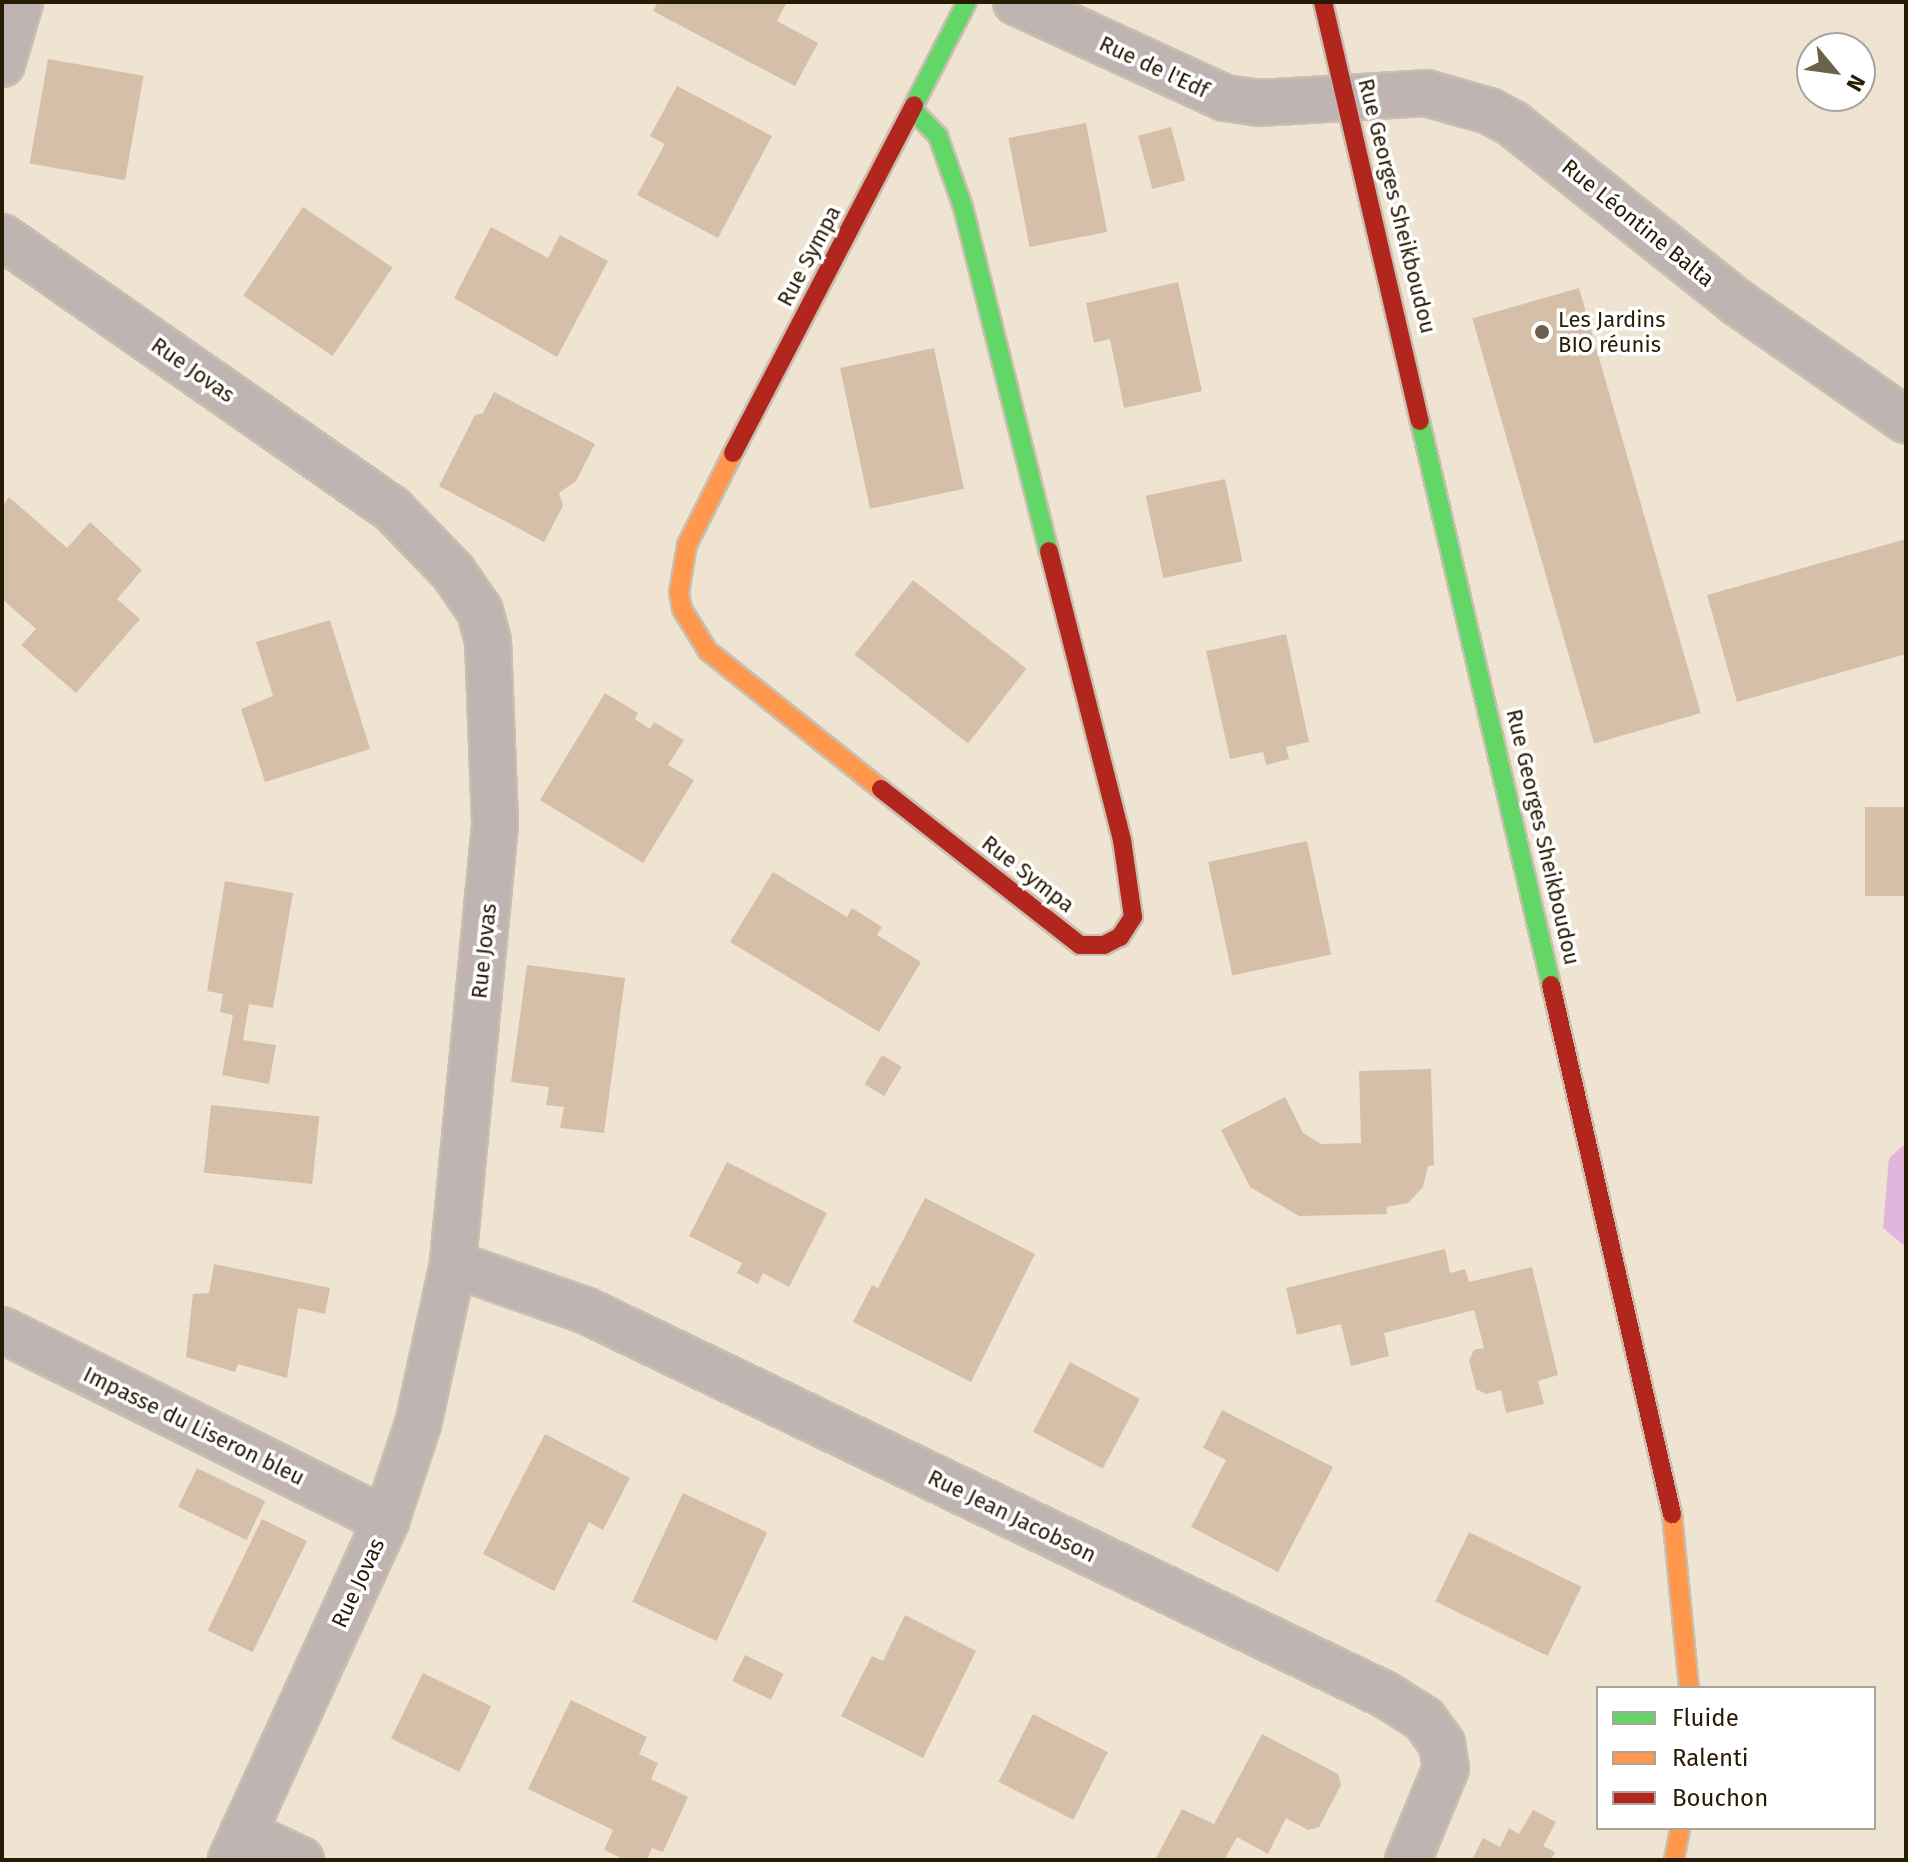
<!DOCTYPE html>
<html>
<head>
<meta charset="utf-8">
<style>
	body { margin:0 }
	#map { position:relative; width:1908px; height:1862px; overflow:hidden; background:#efe4d2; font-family:"Fira Sans",sans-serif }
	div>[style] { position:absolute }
	.forest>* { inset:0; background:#e2b6dc }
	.building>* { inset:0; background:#d5bfa8; transform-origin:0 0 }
	.roads { filter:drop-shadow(2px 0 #c9bfaf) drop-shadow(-2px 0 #c9bfaf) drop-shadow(0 2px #c9bfaf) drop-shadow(0 -2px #c9bfaf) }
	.street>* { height:44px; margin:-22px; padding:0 22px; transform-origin:22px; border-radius:22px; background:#bfb4b1 }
	.fast>* { height:18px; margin:-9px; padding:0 9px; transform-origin:9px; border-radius:9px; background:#63d668 }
	.slow>* { height:18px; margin:-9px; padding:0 9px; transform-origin:9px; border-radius:9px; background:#ff974d }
	.jam>* { height:18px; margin:-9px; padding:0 9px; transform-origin:9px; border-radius:9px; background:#b3261e }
	.dots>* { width:22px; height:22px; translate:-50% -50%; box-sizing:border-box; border:4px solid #fff; border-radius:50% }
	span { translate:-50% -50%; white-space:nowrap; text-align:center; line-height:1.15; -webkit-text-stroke:7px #fff; paint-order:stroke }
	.street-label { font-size:22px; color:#281b04 }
	.poi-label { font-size:22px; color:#281b04 }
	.left { translate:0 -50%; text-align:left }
	.frame { position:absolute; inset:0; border:4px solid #281b04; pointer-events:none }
	.legend { position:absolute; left:1596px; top:1686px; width:280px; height:144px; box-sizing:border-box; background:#fff; border:2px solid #a9a49b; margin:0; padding:10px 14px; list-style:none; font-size:24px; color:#281b04 }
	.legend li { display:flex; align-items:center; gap:16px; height:40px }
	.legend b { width:40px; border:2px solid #a9a49b }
	.north { position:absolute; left:1796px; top:32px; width:80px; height:80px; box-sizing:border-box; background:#fff; border:2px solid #a9a49b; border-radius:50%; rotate:119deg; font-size:22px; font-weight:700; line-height:32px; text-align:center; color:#281b04 }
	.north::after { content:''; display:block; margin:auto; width:28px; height:36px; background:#6e614c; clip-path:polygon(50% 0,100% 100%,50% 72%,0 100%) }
</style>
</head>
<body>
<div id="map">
	<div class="forest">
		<div style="clip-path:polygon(1906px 1143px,1906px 1247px,1883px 1228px,1889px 1158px)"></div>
	</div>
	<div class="building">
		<div style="clip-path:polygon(658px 2px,787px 2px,777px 21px,818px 43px,795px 86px,653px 11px)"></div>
		<div style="left:48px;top:59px;width:97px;height:106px;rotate:10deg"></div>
		<div style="clip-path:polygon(677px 86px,772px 136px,718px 238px,637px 195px,665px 144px,650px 136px)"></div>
		<div style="left:1086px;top:123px;width:111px;height:79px;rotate:79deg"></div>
		<div style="left:1171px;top:127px;width:55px;height:34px;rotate:75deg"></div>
		<div style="left:303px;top:207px;width:108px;height:107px;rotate:34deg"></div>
		<div style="clip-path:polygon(491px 227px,548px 258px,560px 235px,608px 261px,557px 357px,454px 298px)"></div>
		<div style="clip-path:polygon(1178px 282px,1202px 391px,1124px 408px,1110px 339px,1094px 343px,1086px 303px)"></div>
		<div style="left:1579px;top:288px;width:442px;height:111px;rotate:74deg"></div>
		<div style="left:934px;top:348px;width:144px;height:96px;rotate:78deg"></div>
		<div style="clip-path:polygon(494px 392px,595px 444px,576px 481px,559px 493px,563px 506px,544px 542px,439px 486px,475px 415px,483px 413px)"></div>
		<div style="left:1225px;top:479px;width:84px;height:81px;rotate:78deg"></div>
		<div style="clip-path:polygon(9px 497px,67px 548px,90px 522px,142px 570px,117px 599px,140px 619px,76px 693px,21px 645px,36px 629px,2px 599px,2px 506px)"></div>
		<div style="clip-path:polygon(1906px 539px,1906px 654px,1737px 702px,1707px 595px)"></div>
		<div style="left:913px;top:580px;width:144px;height:95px;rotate:38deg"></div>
		<div style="clip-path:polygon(330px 620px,370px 749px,265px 782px,241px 709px,273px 696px,256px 642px)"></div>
		<div style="clip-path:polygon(1286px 634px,1309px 742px,1286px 747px,1289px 759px,1266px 765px,1263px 752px,1230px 759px,1206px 651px)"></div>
		<div style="clip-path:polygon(605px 693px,638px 713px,635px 719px,650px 729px,654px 722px,684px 740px,668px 765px,694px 780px,643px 863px,540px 800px)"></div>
		<div style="left:1865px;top:807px;width:41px;height:89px"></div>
		<div style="left:1307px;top:841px;width:116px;height:101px;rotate:78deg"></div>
		<div style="clip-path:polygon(773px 872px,847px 917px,852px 908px,882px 927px,877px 935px,921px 962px,879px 1032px,730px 942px)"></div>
		<div style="clip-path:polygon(225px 881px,293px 893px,273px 1008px,249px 1004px,243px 1040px,276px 1045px,269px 1084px,222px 1075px,233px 1015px,220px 1012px,223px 994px,207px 991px)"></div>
		<div style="clip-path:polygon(527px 965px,625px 978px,604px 1133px,560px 1128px,564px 1107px,546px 1105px,549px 1087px,511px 1082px)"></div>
		<div style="left:882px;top:1055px;width:23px;height:34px;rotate:31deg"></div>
		<div style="clip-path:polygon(1431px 1069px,1434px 1165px,1428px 1166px,1423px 1187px,1408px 1203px,1386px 1207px,1387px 1214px,1299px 1216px,1250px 1187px,1221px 1130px,1285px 1097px,1303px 1133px,1321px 1144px,1361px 1143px,1359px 1071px)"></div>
		<div style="left:211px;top:1105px;width:109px;height:68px;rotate:6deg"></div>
		<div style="clip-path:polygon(727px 1162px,827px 1213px,789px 1287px,763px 1273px,758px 1284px,737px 1273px,742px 1263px,689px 1236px)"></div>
		<div style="clip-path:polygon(925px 1198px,1035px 1254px,971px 1382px,853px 1322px,872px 1285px,878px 1288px)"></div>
		<div style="clip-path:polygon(1445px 1249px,1450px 1273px,1465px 1269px,1469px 1282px,1532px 1267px,1558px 1375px,1538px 1381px,1544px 1404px,1506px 1413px,1501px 1390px,1486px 1394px,1476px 1389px,1469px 1360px,1474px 1350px,1484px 1348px,1474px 1310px,1384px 1333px,1389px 1356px,1351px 1366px,1341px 1324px,1297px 1335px,1286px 1288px)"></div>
		<div style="clip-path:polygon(214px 1264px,330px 1288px,325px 1314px,298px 1308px,287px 1378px,238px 1364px,235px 1372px,186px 1357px,193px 1294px,209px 1293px)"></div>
		<div style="left:1070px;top:1362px;width:79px;height:79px;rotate:28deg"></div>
		<div style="clip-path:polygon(1222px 1410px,1333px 1467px,1278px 1572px,1191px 1527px,1226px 1460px,1203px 1448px)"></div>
		<div style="clip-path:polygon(545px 1434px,630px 1478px,603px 1530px,589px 1522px,554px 1591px,483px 1554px)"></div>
		<div style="left:197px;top:1468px;width:76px;height:43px;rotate:26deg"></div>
		<div style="left:683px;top:1493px;width:93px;height:120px;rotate:25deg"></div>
		<div style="left:262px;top:1519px;width:50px;height:124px;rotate:26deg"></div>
		<div style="left:1469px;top:1532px;width:125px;height:77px;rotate:26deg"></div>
		<div style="clip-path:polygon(905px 1615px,976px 1651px,923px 1758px,841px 1716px,872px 1656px,883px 1661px)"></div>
		<div style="left:745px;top:1655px;width:43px;height:29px;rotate:26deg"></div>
		<div style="left:423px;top:1673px;width:76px;height:73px;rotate:26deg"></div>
		<div style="clip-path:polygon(571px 1700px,647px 1737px,639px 1754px,658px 1763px,651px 1779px,688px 1797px,663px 1852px,652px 1848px,647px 1860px,625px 1860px,604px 1850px,613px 1830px,528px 1789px)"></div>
		<div style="left:1033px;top:1714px;width:84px;height:76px;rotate:27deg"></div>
		<div style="clip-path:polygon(1262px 1734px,1338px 1774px,1341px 1785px,1319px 1827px,1308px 1830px,1286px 1818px,1268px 1854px,1237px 1837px,1224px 1860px,1155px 1860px,1182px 1809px,1214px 1824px)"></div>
		<div style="clip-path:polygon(1533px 1810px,1556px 1822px,1543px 1846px,1555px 1852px,1551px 1860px,1472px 1860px,1483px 1838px,1500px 1847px,1509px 1828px,1519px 1834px)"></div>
	</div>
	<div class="roads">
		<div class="street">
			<div style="left:1016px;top:2px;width:230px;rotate:24.7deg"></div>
			<div style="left:1225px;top:98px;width:34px;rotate:8deg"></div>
			<div style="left:1259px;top:103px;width:167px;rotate:-3.4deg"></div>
			<div style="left:1426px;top:93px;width:66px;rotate:15.9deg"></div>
			<div style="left:1489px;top:111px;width:27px;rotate:28deg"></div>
			<div style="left:1513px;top:124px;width:288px;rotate:38.5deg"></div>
			<div style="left:1738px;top:303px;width:205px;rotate:34.9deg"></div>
			<div style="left:2px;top:64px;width:65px;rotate:-73.8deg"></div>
			<div style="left:2px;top:237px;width:474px;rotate:34.9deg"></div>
			<div style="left:391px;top:508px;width:89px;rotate:45.9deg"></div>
			<div style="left:453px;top:572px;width:47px;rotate:55.3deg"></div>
			<div style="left:480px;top:611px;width:31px;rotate:75deg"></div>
			<div style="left:488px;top:641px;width:184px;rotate:87.8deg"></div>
			<div style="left:495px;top:825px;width:441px;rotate:95.5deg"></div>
			<div style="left:453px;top:1264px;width:164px;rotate:102.3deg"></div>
			<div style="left:418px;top:1424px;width:102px;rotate:108.3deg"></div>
			<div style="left:386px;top:1521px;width:373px;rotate:114.6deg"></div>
			<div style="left:453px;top:1264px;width:142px;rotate:19.3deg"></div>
			<div style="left:587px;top:1311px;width:886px;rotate:25.67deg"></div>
			<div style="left:1386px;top:1695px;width:45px;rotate:32.3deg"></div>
			<div style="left:1424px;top:1719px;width:31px;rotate:54deg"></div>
			<div style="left:1442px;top:1744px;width:24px;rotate:81deg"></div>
			<div style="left:1446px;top:1768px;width:100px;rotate:112.4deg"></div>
			<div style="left:2px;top:1330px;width:429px;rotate:26.4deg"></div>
			<div style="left:243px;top:1833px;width:64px;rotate:25deg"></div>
		</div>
		<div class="fast">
			<div style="left:914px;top:105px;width:116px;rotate:-62.8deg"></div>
			<div style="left:914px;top:111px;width:35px;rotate:46deg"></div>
			<div style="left:938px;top:136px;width:75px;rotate:70.6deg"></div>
			<div style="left:963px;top:207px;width:355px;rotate:76deg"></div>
			<div style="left:1420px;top:421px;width:579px;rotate:76.92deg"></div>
		</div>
		<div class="slow">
			<div style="left:733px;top:453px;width:103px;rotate:116.6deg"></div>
			<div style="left:687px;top:545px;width:49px;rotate:99.5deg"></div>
			<div style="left:679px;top:593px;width:16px;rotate:79deg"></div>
			<div style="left:682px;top:609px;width:49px;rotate:58.2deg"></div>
			<div style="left:708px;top:651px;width:221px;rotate:38.6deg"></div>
			<div style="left:1672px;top:1514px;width:175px;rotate:84.4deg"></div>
			<div style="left:1674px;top:1860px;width:33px;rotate:-79deg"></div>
		</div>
		<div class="jam">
			<div style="left:1323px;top:2px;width:430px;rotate:77deg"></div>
			<div style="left:733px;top:453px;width:392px;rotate:-62.5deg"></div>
			<div style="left:881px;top:789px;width:253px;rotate:38.1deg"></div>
			<div style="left:1080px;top:945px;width:24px"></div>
			<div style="left:1104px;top:945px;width:18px;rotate:-27deg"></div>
			<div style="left:1120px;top:937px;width:24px;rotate:-57deg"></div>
			<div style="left:1133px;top:917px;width:78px;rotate:-98.1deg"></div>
			<div style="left:1122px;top:840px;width:298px;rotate:-104.2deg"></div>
			<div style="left:1551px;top:985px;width:543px;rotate:77.12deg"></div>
		</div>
	</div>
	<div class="dots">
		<div style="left:1542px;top:332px;background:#6e614c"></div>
	</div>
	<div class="street-label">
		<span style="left:1154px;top:67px;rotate:25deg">Rue de l'Edf</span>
		<span style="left:1397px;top:206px;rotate:76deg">Rue Georges Sheikboudou</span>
		<span style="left:1638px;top:223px;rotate:39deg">Rue Léontine Balta</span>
		<span style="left:809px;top:256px;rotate:-62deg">Rue Sympa</span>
		<span style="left:193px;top:370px;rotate:35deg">Rue Jovas</span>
		<span style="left:1543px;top:837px;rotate:77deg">Rue Georges Sheikboudou</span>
		<span style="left:1028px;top:874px;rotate:38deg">Rue Sympa</span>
		<span style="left:484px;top:951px;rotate:-84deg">Rue Jovas</span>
		<span style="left:194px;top:1426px;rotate:26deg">Impasse du Liseron bleu</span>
		<span style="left:1012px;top:1516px;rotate:26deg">Rue Jean Jacobson</span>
		<span style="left:358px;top:1583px;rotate:-65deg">Rue Jovas</span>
	</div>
	<div class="poi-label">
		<span class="left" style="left:1558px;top:332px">Les Jardins<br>BIO réunis</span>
	</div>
	<div class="frame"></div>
	<ul class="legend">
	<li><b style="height:10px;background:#63d668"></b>Fluide</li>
	<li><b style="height:10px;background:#ff974d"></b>Ralenti</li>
	<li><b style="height:10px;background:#b3261e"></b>Bouchon</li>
	</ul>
	<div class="north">N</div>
</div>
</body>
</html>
